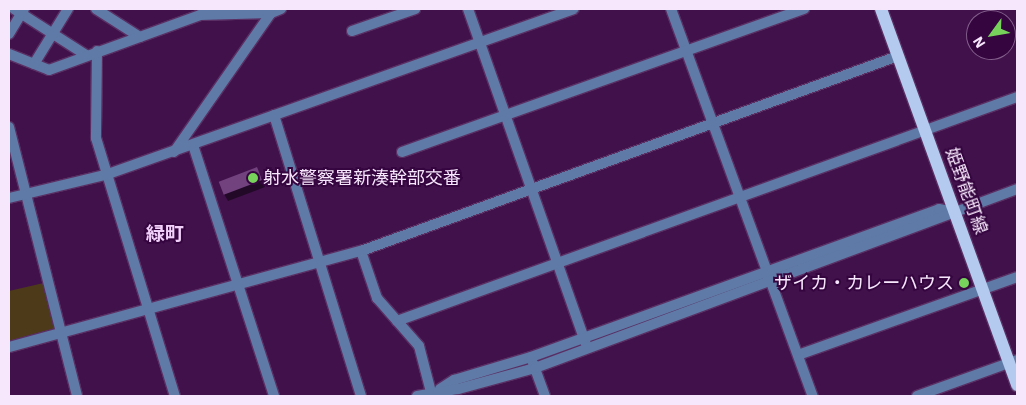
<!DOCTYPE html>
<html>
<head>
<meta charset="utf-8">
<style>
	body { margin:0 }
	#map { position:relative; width:1026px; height:405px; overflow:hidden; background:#40114b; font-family:"IBM Plex Sans","Noto Sans JP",sans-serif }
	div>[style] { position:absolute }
	.green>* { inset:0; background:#4d3a19 }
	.shadow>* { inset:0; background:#0007 }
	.building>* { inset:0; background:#72427f; transform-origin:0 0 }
	.roads { filter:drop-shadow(1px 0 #5a2f64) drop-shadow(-1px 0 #5a2f64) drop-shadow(0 1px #5a2f64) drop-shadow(0 -1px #5a2f64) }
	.minor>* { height:10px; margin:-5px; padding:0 5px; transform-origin:5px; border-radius:5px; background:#5f7aa6 }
	.major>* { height:12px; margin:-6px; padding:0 6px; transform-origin:6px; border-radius:6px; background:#b4cbef }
	.dots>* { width:14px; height:14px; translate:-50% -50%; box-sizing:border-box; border:2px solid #350540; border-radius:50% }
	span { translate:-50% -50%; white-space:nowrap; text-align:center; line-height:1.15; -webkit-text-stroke:4px #350540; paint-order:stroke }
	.poi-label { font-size:18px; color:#f7e7fc }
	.left { translate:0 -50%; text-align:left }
	.right { translate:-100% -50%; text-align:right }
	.street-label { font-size:18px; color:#f7e7fc }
	.neighbourhood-label { font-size:19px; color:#f1d0f9; font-weight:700 }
	.frame { position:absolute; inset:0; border:10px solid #f7e7fc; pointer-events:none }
	.north { position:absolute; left:966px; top:10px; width:50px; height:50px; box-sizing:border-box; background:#350540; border:1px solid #835f8b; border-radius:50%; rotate:238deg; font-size:14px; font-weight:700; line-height:20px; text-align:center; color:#f7e7fc }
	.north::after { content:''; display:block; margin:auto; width:18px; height:22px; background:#76d25a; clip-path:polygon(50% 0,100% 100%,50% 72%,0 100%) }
</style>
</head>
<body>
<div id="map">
	<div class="green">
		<div style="clip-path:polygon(48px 282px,61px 331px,9px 347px,9px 291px)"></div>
	</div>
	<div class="shadow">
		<div style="clip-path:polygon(256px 168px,265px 187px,228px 201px,224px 194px)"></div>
	</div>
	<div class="building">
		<div style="left:257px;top:167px;width:14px;height:41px;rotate:69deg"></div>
	</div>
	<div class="roads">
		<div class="minor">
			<div style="left:14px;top:9px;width:85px;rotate:32.6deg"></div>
			<div style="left:96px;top:9px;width:52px;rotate:32.5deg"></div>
			<div style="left:468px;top:9px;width:355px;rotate:70.6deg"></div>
			<div style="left:671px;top:9px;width:412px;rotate:69.9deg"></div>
			<div style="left:352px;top:31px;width:67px;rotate:-19.2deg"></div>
			<div style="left:9px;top:34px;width:29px;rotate:-59deg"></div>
			<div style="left:97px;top:51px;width:87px;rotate:90.7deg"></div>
			<div style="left:96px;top:138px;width:270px;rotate:73deg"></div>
			<div style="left:9px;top:54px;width:43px;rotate:21.8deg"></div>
			<div style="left:49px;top:70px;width:161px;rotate:-20deg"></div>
			<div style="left:200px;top:15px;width:71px;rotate:-1.6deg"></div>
			<div style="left:271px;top:13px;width:11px;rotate:-22deg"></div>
			<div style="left:34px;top:64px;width:65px;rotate:-58.3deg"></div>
			<div style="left:274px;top:115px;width:294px;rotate:72.8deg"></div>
			<div style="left:9px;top:127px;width:277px;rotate:75.8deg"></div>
			<div style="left:193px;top:145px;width:264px;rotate:72.1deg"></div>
			<div style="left:174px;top:152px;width:169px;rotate:-55.1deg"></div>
			<div style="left:402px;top:152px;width:427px;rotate:-19.6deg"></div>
			<div style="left:9px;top:198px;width:99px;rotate:-13.5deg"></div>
			<div style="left:105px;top:175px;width:497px;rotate:-19.5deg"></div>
			<div style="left:361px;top:251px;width:50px;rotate:71.2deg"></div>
			<div style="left:377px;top:298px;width:64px;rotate:48.8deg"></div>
			<div style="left:419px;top:346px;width:48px;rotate:75.4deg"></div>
			<div style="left:397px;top:321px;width:659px;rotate:-19.86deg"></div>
			<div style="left:9px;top:347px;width:365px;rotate:-15.3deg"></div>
			<div style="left:361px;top:251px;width:571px;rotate:-19.96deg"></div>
			<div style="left:798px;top:355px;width:232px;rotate:-19.6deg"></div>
			<div style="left:533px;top:363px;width:35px;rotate:70deg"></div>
			<div style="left:440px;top:389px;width:17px;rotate:-33deg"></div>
			<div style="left:454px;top:380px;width:80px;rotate:-16.6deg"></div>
			<div style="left:531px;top:357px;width:434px;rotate:-19.9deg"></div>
			<div style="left:939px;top:209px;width:16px;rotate:11deg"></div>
			<div style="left:417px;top:396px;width:42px;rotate:-9.7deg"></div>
			<div style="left:458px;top:389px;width:80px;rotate:-15.3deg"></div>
			<div style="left:535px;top:368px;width:514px;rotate:-20.37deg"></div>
			<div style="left:917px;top:396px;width:106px;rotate:-19.8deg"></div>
		</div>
		<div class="major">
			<div style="left:881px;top:9px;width:400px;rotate:70.1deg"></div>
		</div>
	</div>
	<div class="dots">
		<div style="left:253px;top:178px;background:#76d25a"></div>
		<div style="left:964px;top:283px;background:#76d25a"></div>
	</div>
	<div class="poi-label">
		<span class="left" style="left:263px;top:178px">射水警察署新湊幹部交番</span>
		<span class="right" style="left:954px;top:283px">ザイカ・カレーハウス</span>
	</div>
	<div class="street-label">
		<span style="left:966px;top:191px;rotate:70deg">姫野能町線</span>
	</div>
	<div class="neighbourhood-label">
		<span style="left:165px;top:234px">緑町</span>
	</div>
	<div class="frame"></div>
	<div class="north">N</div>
</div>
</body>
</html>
